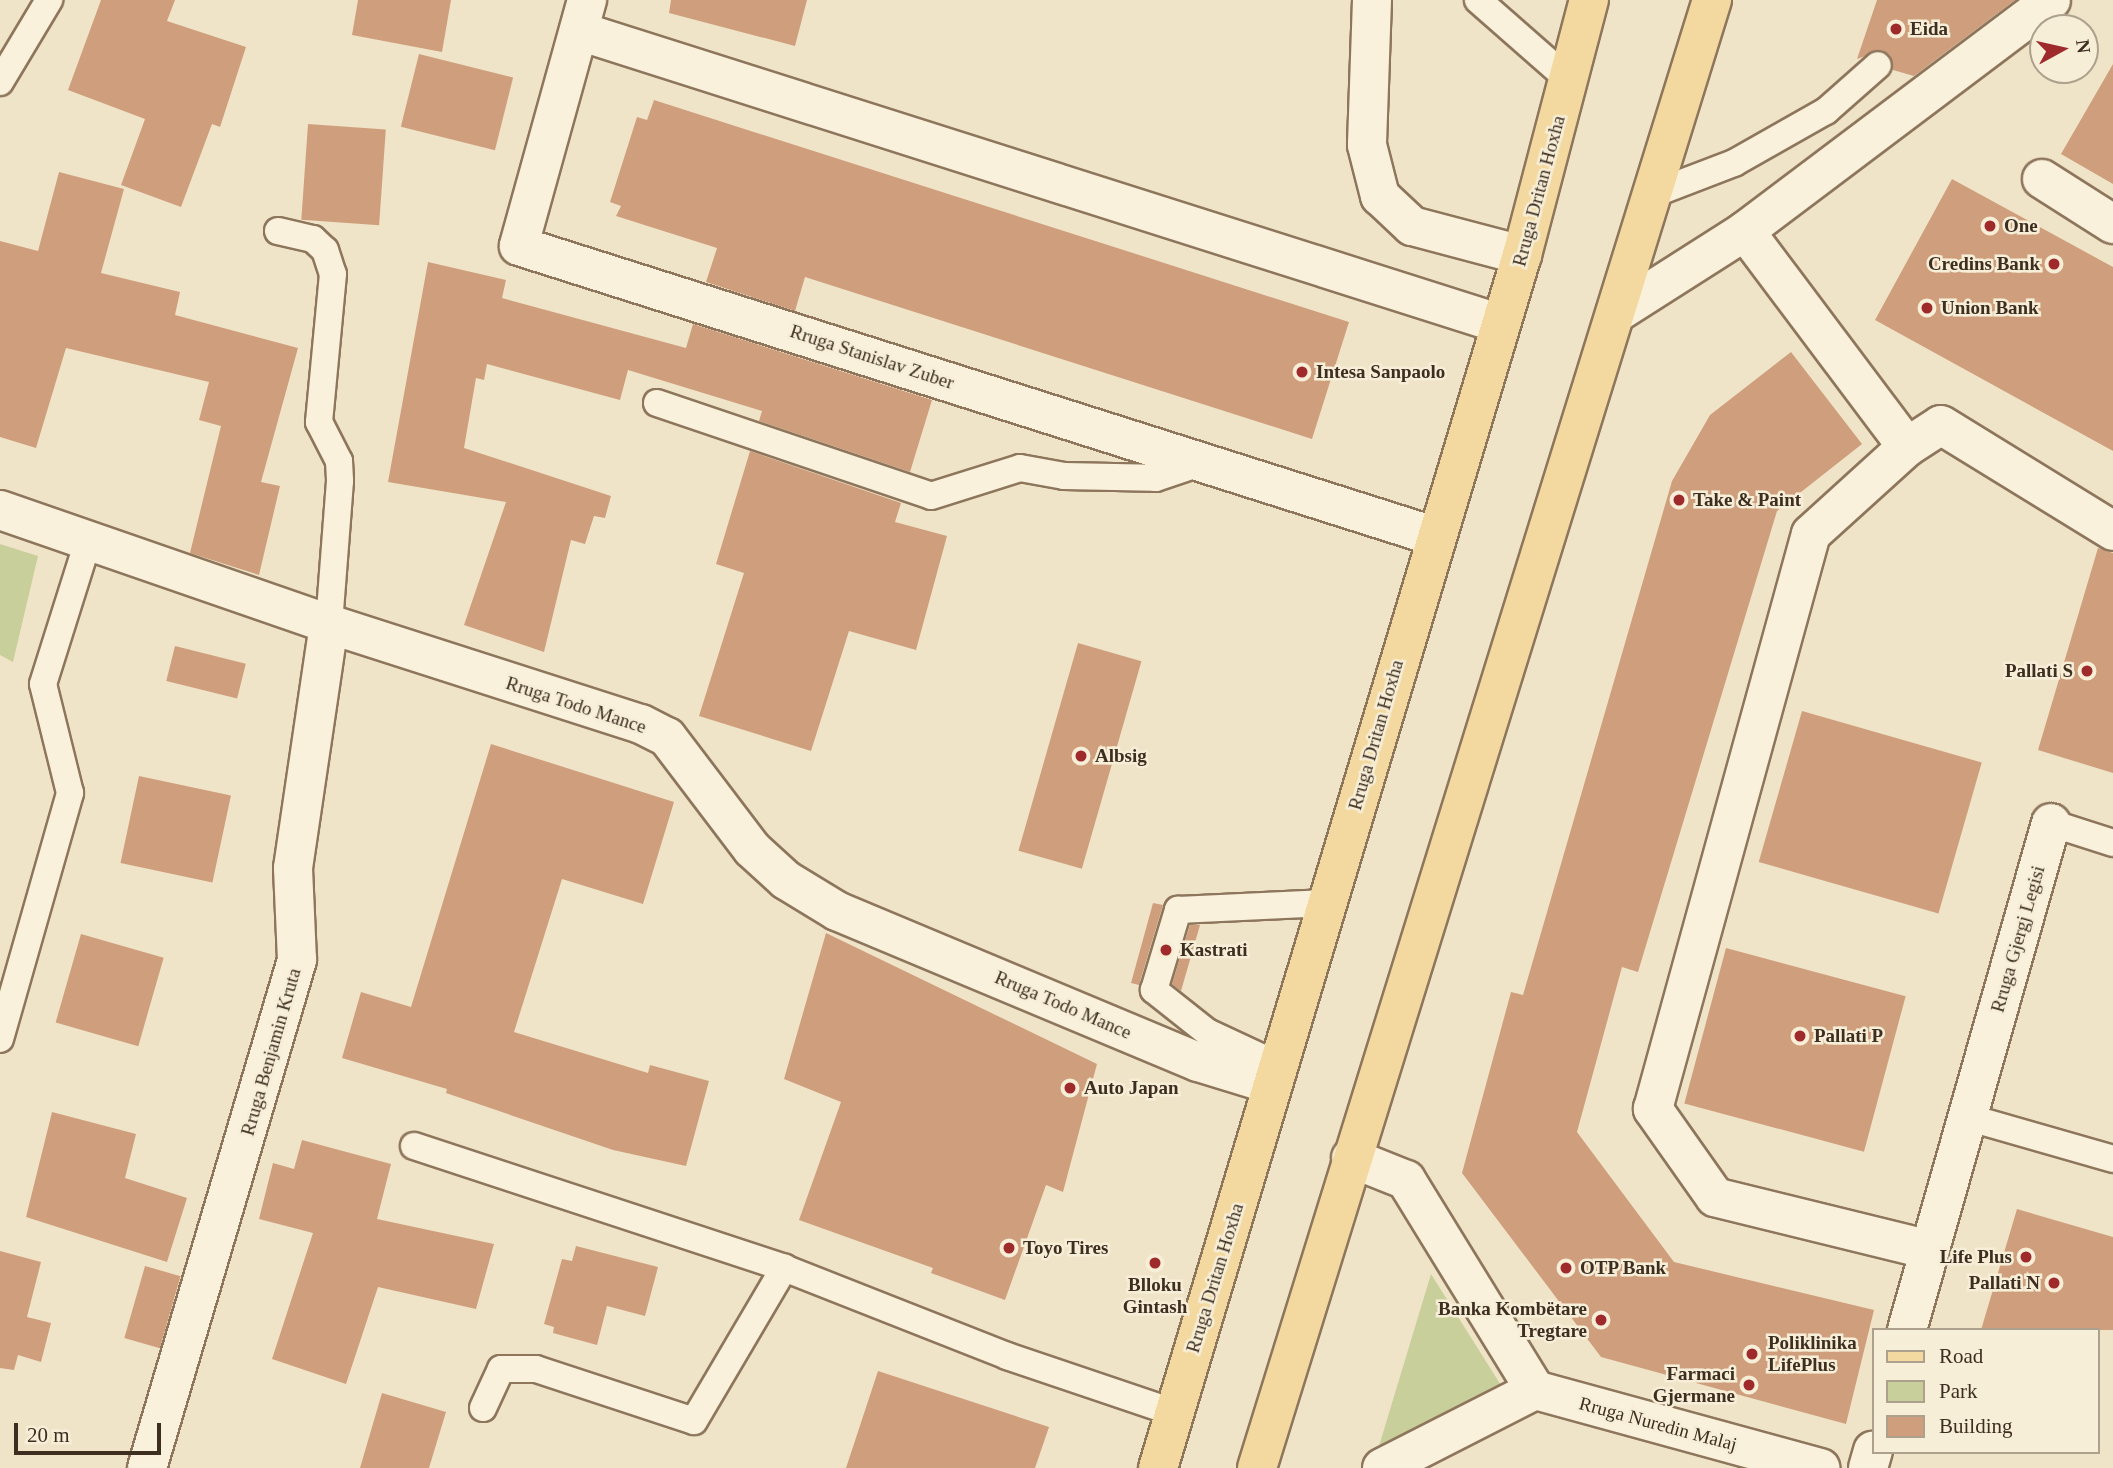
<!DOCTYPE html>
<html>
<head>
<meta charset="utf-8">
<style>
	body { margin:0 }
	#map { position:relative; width:2113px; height:1468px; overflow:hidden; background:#f0e4c8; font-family:Georgia,serif }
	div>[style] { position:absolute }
	.green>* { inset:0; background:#c9cf9b }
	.building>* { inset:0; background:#cf9f7d; transform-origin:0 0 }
	.roads { filter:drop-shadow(2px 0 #8d765c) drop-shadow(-2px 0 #8d765c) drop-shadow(0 2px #8d765c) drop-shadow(0 -2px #8d765c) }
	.lane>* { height:26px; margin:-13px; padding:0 13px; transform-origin:13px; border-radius:13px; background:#faf1dc }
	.street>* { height:38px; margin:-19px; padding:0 19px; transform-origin:19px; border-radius:19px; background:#faf1dc }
	.primary>* { height:38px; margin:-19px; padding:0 19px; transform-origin:19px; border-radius:19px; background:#f3d9a0 }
	.dots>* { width:19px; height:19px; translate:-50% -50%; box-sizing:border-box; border:4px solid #f7eed8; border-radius:50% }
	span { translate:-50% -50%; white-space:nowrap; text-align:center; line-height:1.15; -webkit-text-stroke:5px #f7eed8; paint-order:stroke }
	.poi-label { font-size:19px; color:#3d2e20; font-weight:700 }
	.left { translate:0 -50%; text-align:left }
	.right { translate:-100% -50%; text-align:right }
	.street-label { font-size:19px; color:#3d2e20 }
	.legend { position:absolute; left:1872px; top:1328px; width:228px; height:126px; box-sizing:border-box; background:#f7eed8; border:2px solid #ada18e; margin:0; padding:9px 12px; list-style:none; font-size:21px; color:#3d2e20 }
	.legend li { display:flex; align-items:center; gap:14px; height:35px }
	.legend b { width:35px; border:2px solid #ada18e }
	.north { position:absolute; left:2029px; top:14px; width:70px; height:70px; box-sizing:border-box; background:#f7eed8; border:2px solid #ada18e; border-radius:50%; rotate:82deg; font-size:19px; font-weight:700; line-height:28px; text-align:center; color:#3d2e20 }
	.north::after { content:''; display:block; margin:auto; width:24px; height:32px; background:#9e2a2b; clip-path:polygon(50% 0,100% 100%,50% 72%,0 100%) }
	.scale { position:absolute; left:14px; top:1423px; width:147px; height:32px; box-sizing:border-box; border:4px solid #3d2e20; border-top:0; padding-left:9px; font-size:21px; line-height:24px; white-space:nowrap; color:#3d2e20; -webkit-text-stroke:5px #f7eed8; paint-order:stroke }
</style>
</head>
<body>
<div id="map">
	<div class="green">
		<div style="clip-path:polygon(0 544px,38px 556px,13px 662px,0 655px)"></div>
		<div style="clip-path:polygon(1431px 1274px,1504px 1390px,1376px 1456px)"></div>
	</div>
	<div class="building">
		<div style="clip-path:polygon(101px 0,175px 0,167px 21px,246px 47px,220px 127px,212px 124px,181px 207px,121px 185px,145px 119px,68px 90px)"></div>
		<div style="clip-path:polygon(358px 0,451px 0,442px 52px,352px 35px)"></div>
		<div style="clip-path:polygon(671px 0,807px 0,795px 46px,669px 13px)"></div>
		<div style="clip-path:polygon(1877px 0,2015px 0,1914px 76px,1893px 70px,1890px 55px,1882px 50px,1857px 59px)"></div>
		<div style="left:419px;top:54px;width:97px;height:75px;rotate:14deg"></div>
		<div style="clip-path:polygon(2113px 64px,2113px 184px,2061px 154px)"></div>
		<div style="clip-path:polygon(654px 100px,1349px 322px,1312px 439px,805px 277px,795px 311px,706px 282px,717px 248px,616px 216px,621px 206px,610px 202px,637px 117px,647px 120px)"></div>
		<div style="left:308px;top:124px;width:78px;height:96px;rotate:4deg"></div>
		<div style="clip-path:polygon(59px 172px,124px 189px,101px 273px,180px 292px,175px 315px,298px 348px,261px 482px,280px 486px,259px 575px,190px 553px,221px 426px,199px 420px,209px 382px,66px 348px,36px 448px,0 437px,0 241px,38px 251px)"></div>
		<div style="clip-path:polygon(1952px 179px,2113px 267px,2113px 451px,1875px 320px)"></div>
		<div style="clip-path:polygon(428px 262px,506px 280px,502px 298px,686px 348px,693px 324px,932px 400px,910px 472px,759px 421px,762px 411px,628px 370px,620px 400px,487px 364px,484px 380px,476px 378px,464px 448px,611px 496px,605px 518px,594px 516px,585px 544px,571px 540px,544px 652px,464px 625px,506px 502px,388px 482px)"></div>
		<div style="clip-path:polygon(1791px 352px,1862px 444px,1777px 511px,1638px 972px,1622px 967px,1577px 1132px,1674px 1262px,1874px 1310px,1846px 1424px,1601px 1357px,1462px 1173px,1511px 992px,1523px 995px,1672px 481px,1710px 415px)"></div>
		<div style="clip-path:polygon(750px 451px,901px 503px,895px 522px,947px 536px,916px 650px,849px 631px,811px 751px,699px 716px,744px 573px,716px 564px)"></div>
		<div style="clip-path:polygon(2098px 548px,2113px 553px,2113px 773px,2038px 750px)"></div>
		<div style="left:1078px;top:643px;width:66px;height:216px;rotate:16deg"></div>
		<div style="left:175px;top:646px;width:73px;height:36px;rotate:14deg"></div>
		<div style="left:1802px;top:711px;width:187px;height:157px;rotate:16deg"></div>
		<div style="clip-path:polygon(491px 744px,674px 802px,643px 904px,562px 879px,514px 1032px,648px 1073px,650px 1065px,709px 1081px,686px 1166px,613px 1150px,446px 1093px,447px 1089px,342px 1058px,361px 992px,411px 1007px)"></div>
		<div style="left:139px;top:776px;width:94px;height:89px;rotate:12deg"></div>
		<div style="clip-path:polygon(1153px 903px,1163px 905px,1139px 985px,1131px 983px)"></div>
		<div style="clip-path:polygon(1190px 925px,1200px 925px,1181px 991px,1172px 984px)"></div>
		<div style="clip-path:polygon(826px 933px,1097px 1064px,1063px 1192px,1046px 1185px,1005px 1300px,931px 1273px,933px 1268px,799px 1220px,841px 1102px,784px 1079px)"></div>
		<div style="left:81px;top:934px;width:86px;height:92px;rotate:16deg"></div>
		<div style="left:1726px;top:948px;width:186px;height:161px;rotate:15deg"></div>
		<div style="clip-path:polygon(52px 1112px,136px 1134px,125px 1178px,187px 1198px,167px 1262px,26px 1217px)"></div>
		<div style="clip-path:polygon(302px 1140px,391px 1164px,377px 1219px,494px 1244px,476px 1309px,378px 1287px,346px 1384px,272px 1359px,313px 1233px,259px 1219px,273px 1163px,294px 1169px)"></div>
		<div style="clip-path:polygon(2017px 1209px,2113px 1237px,2113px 1330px,1981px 1330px)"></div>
		<div style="clip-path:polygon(576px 1246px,658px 1267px,645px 1316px,607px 1306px,597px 1345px,553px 1333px,554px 1327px,544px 1324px,562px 1259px,572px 1261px)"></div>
		<div style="clip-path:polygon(0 1251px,41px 1262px,27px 1317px,51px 1323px,41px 1362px,18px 1355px,14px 1370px,0 1368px)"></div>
		<div style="left:145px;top:1266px;width:37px;height:75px;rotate:16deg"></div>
		<div style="clip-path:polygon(878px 1371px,1049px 1427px,1035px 1468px,846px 1468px)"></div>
		<div style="clip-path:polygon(382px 1393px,446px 1412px,429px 1468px,360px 1468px)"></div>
	</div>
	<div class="roads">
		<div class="lane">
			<div style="left:1478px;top:0;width:120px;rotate:41.3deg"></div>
			<div style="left:0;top:82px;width:96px;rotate:-59.1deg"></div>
			<div style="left:1653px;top:194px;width:87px;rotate:-20.9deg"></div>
			<div style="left:1734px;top:163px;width:106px;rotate:-29.5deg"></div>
			<div style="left:1826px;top:111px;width:69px;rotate:-41.5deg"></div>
			<div style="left:278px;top:231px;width:36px;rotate:13deg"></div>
			<div style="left:313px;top:239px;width:16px;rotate:43deg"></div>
			<div style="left:325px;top:250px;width:25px;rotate:72deg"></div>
			<div style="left:333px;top:274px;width:149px;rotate:95.4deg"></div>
			<div style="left:319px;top:422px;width:44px;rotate:62.9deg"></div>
			<div style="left:339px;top:461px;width:20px;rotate:87deg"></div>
			<div style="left:340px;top:481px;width:143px;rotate:94.4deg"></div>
			<div style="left:657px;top:403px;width:289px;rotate:18.7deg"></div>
			<div style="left:931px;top:496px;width:93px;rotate:-17.5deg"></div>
			<div style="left:1020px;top:468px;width:45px;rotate:10.3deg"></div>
			<div style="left:1064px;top:476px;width:92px;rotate:1.2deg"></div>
			<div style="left:1156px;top:478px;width:50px;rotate:-18.8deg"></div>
			<div style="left:2051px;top:823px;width:65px;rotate:17.9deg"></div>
			<div style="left:0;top:1039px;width:256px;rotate:-74.1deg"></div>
			<div style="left:70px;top:793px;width:112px;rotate:-103.9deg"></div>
			<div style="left:43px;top:684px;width:150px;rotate:-72.5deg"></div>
			<div style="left:1278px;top:1065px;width:78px;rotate:-155.1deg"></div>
			<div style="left:1207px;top:1032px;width:68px;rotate:-141.6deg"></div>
			<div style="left:1154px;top:990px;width:84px;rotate:-73.3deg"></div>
			<div style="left:1178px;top:910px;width:149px;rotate:-2.7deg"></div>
			<div style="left:1967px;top:1117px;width:152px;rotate:16deg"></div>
			<div style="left:414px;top:1146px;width:390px;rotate:18.2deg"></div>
			<div style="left:784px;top:1268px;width:240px;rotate:21.5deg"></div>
			<div style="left:1007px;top:1356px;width:177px;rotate:18.7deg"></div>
			<div style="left:483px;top:1408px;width:43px;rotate:-65.2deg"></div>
			<div style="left:501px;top:1369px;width:35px"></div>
			<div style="left:536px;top:1369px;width:166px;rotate:18.2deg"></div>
			<div style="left:694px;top:1421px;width:178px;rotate:-59.5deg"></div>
		</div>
		<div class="street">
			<div style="left:587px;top:0;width:255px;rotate:105.5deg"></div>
			<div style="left:519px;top:246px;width:963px;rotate:17.59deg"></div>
			<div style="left:1372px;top:0;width:145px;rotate:92deg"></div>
			<div style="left:1367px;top:145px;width:53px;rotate:75.7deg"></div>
			<div style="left:1380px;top:196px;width:44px;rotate:43.2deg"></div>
			<div style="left:1412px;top:226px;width:114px;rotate:14.8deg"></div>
			<div style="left:579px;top:31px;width:967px;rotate:17.63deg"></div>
			<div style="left:2042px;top:179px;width:84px;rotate:32.4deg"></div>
			<div style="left:1745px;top:231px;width:270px;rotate:53.1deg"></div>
			<div style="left:1618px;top:312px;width:151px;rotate:-32.5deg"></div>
			<div style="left:1745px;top:231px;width:383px;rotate:-37deg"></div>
			<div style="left:0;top:510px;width:348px;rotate:19.1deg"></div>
			<div style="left:329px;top:624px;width:328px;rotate:17.8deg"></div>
			<div style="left:641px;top:724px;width:29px;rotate:27deg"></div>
			<div style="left:667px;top:737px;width:141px;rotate:52.8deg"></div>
			<div style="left:752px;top:849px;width:46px;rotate:42.4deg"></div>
			<div style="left:786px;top:880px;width:60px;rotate:31.3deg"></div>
			<div style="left:837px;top:911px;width:391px;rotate:22.7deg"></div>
			<div style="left:1198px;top:1062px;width:78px;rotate:17deg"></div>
			<div style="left:1351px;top:1158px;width:59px;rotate:21.8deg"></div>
			<div style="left:1406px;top:1180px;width:246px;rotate:58.4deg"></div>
			<div style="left:1930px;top:1250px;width:221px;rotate:-166.2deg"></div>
			<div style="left:1715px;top:1197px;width:108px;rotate:-125.2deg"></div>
			<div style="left:1653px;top:1109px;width:596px;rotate:-74.64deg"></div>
			<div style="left:1811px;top:534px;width:130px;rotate:-42.2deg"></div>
			<div style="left:1907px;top:447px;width:40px;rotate:-32.9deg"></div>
			<div style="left:1941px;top:425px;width:202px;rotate:31.6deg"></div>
			<div style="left:1907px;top:1330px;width:527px;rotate:-74.14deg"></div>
			<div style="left:1535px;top:1390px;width:296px;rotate:15.3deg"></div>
			<div style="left:147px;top:1468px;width:530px;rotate:-73.55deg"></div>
			<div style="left:297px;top:960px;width:92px;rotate:-92.5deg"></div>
			<div style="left:293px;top:868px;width:247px;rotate:-81.6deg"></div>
			<div style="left:1382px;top:1468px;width:172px;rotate:-27deg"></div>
			<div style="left:1868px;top:1468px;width:18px;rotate:-74deg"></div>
		</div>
		<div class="primary">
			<div style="left:1158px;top:1468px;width:1266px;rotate:-73.3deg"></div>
			<div style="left:1522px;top:255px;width:264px;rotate:-75.3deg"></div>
			<div style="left:1257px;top:1468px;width:1537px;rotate:-72.78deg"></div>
		</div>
	</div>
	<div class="dots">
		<div style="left:1896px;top:29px;background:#9e2a2b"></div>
		<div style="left:1990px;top:226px;background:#9e2a2b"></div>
		<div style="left:2054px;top:264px;background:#9e2a2b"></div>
		<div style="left:1927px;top:308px;background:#9e2a2b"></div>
		<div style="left:1302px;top:372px;background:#9e2a2b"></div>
		<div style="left:1679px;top:500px;background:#9e2a2b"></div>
		<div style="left:2087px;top:671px;background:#9e2a2b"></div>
		<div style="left:1081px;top:756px;background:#9e2a2b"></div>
		<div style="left:1166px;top:950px;background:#9e2a2b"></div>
		<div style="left:1800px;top:1036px;background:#9e2a2b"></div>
		<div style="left:1070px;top:1088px;background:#9e2a2b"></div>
		<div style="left:1009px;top:1248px;background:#9e2a2b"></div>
		<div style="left:2026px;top:1257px;background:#9e2a2b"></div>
		<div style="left:1155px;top:1263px;background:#9e2a2b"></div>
		<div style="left:1566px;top:1268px;background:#9e2a2b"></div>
		<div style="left:2054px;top:1283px;background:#9e2a2b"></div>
		<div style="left:1601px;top:1320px;background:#9e2a2b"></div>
		<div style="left:1752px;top:1354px;background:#9e2a2b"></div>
		<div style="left:1749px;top:1385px;background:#9e2a2b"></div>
	</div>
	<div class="poi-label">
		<span class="left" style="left:1910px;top:29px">Eida</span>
		<span class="left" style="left:2004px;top:226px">One</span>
		<span class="right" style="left:2040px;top:264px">Credins Bank</span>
		<span class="left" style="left:1941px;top:308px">Union Bank</span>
		<span class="left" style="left:1316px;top:372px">Intesa Sanpaolo</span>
		<span class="left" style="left:1693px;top:500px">Take &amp; Paint</span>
		<span class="right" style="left:2073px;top:671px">Pallati S</span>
		<span class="left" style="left:1095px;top:756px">Albsig</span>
		<span class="left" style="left:1180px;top:950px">Kastrati</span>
		<span class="left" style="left:1814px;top:1036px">Pallati P</span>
		<span class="left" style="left:1084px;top:1088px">Auto Japan</span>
		<span class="left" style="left:1023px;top:1248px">Toyo Tires</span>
		<span class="right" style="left:2012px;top:1257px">Life Plus</span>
		<span class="left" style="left:1580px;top:1268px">OTP Bank</span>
		<span class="right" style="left:2040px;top:1283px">Pallati N</span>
		<span style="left:1155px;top:1296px">Blloku<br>Gintash</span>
		<span class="right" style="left:1587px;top:1320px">Banka Kombëtare<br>Tregtare</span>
		<span class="left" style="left:1768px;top:1354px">Poliklinika<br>LifePlus</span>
		<span class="right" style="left:1735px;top:1385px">Farmaci<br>Gjermane</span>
	</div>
	<div class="street-label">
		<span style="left:1539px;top:191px;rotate:-75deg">Rruga Dritan Hoxha</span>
		<span style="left:872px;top:357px;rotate:18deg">Rruga Stanislav Zuber</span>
		<span style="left:576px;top:705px;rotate:18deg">Rruga Todo Mance</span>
		<span style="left:1376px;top:735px;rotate:-74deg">Rruga Dritan Hoxha</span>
		<span style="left:2018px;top:939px;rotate:-74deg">Rruga Gjergj Legisi</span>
		<span style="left:1063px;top:1005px;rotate:23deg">Rruga Todo Mance</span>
		<span style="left:271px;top:1052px;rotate:-74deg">Rruga Benjamin Kruta</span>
		<span style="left:1215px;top:1278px;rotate:-73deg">Rruga Dritan Hoxha</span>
		<span style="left:1658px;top:1424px;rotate:15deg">Rruga Nuredin Malaj</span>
	</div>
	<ul class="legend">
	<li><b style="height:9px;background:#f3d9a0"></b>Road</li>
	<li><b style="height:19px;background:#c9cf9b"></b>Park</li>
	<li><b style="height:19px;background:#cf9f7d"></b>Building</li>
	</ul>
	<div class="north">N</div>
	<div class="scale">20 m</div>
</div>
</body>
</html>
